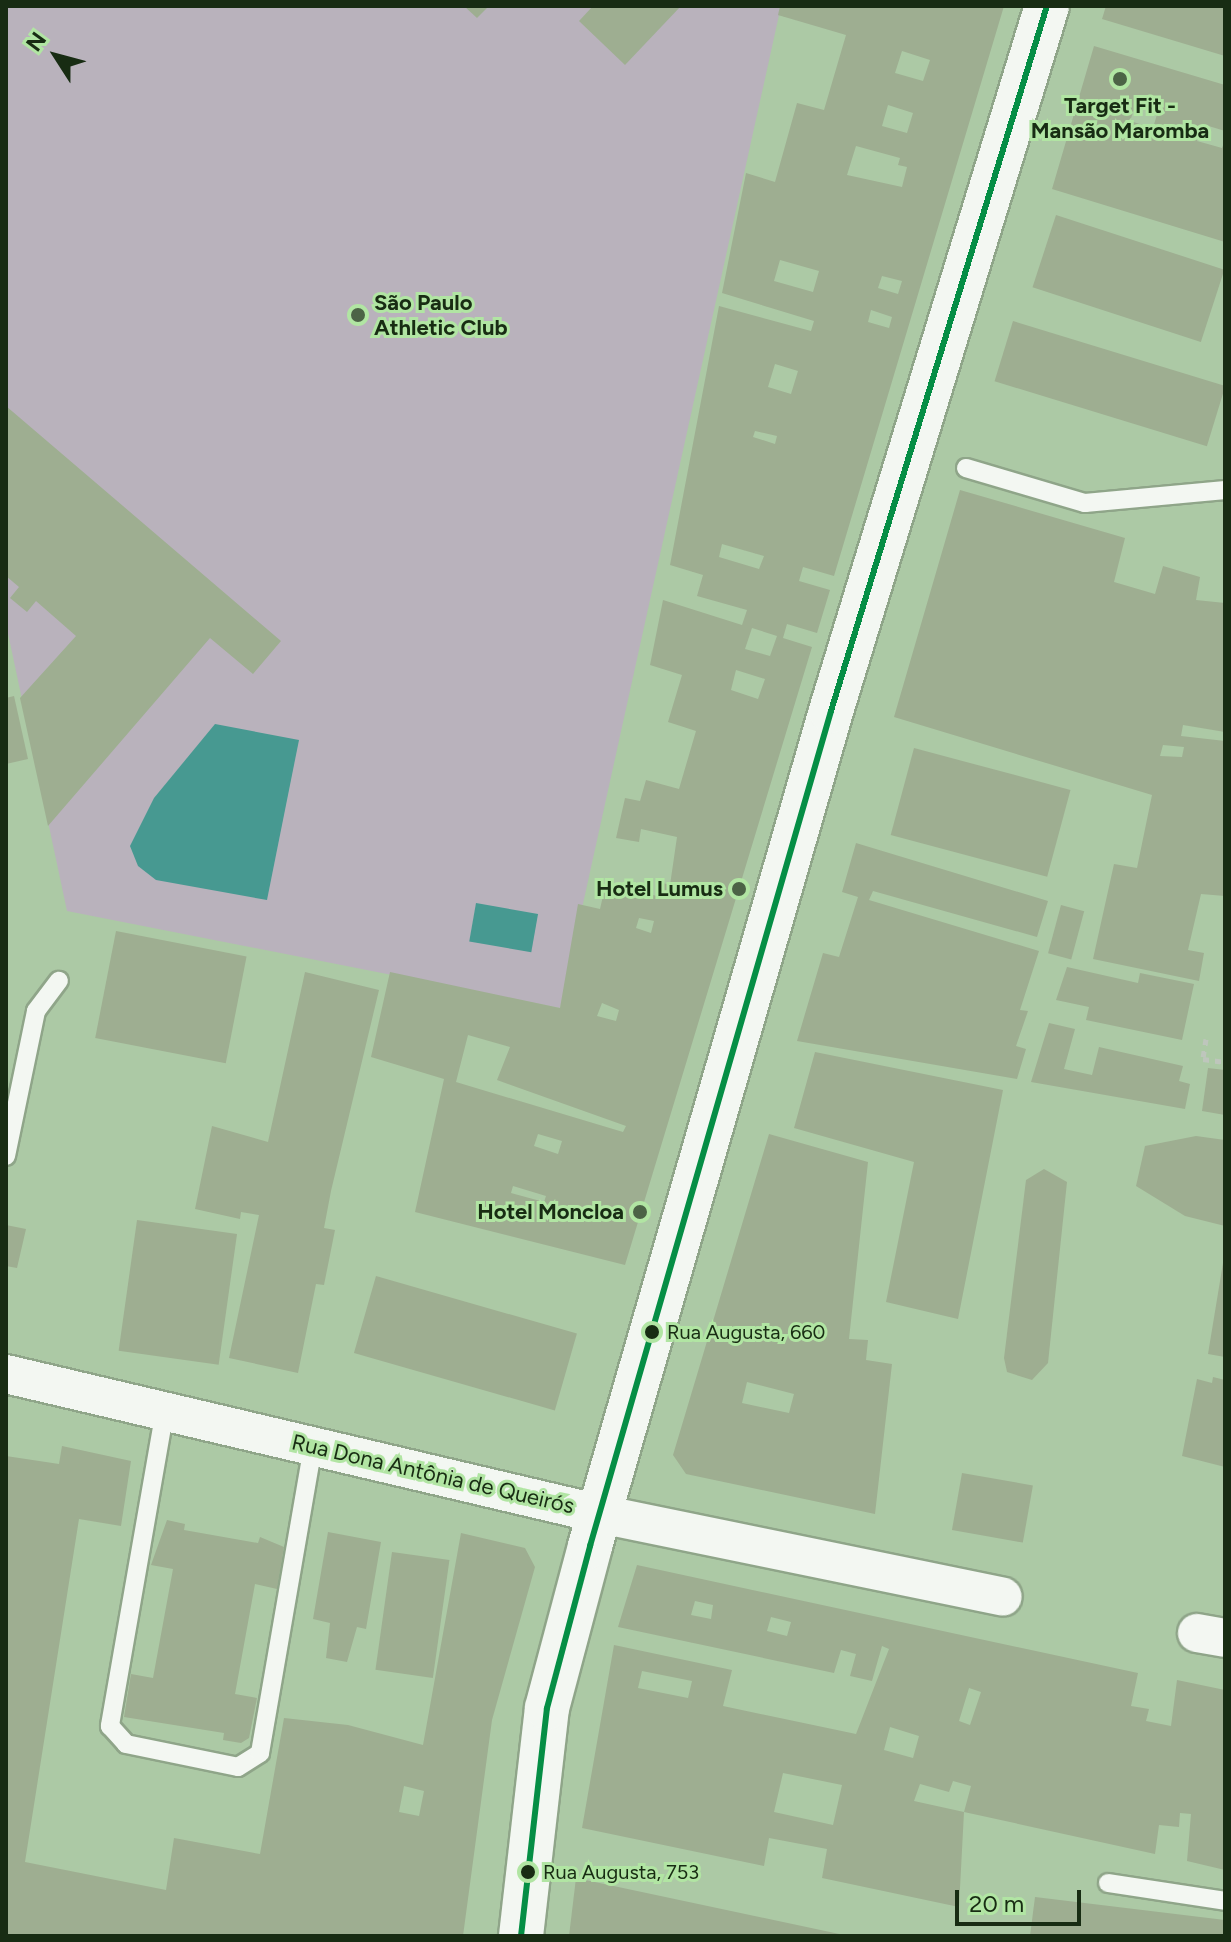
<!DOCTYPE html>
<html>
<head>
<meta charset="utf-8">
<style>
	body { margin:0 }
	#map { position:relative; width:1231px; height:1942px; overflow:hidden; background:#acc9a5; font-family:Figtree,sans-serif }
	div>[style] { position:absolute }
	.green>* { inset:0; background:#b9b2bc }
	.water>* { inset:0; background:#479991; transform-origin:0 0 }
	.building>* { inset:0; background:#9eae91; transform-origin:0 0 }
	.path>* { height:5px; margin-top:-2.5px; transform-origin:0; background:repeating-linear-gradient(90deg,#bec6bc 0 6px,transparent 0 12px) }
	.roads { filter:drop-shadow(2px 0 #8fa589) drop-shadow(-2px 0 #8fa589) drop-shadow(0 2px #8fa589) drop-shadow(0 -2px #8fa589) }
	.lane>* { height:18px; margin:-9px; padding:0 9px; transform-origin:9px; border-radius:9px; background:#f3f7f2 }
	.street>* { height:38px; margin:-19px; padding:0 19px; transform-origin:19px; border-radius:19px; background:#f3f7f2 }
	.secondary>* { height:44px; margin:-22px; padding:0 22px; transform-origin:22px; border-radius:22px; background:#f3f7f2 }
	.bus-1>* { height:6px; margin:-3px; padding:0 3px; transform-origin:3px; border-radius:3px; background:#058e45 }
	.dots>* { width:22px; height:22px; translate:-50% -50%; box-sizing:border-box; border:4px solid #b1e5a3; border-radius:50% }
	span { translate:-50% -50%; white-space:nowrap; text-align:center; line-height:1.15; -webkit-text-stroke:6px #b1e5a3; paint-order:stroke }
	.bus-label { font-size:20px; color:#182c13 }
	.left { translate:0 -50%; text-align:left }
	.poi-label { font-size:22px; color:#182c13; font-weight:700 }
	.right { translate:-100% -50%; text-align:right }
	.street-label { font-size:22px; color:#182c13 }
	.frame { position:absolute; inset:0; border:8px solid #182c13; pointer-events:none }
	.north { position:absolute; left:16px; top:16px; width:80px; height:80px; -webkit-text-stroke:6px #b1e5a3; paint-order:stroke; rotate:306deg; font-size:22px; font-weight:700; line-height:32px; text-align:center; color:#182c13 }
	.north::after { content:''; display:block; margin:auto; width:28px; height:36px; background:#182c13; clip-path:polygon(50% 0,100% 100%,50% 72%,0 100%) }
	.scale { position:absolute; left:955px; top:1890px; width:126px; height:36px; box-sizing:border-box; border:4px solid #182c13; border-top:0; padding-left:10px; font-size:24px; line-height:28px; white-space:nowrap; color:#182c13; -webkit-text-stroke:6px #b1e5a3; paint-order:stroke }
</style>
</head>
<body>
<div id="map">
	<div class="green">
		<div style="clip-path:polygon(6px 6px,781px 6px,560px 1008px,67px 911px,6px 624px)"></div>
	</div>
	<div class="water">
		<div style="clip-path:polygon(215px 724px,299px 740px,267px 900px,156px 880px,138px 866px,130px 846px,154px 798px)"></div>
		<div style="left:476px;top:903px;width:63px;height:39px;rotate:10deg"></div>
	</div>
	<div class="building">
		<div style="clip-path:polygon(464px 6px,489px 6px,477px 18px)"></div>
		<div style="clip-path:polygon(593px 6px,681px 6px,625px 65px,579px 21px)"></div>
		<div style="clip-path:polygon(evenodd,780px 6px,1004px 6px,834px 576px,803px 567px,799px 581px,830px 590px,817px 633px,787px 624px,783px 638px,812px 647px,625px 1265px,415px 1212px,444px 1079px,371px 1057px,390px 972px,560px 1008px,578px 904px,600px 909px,606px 883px,657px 896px,659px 882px,670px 885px,677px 837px,641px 829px,639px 842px,616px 838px,625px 798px,640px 801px,646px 780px,679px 789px,696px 731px,668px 722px,682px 675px,650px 665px,663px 600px,742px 625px,747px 610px,697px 596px,703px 575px,670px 565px,719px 306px,811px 331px,814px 321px,722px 293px,746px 173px,775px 182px,797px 103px,824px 110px,846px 35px,778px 15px,780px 6px,902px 51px,930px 60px,923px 81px,895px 73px,902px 51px,780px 6px,888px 105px,913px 113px,907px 133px,882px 126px,888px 105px,780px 6px,856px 146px,900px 158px,898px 165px,907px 167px,902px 187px,847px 175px,856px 146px,780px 6px,780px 260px,819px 271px,813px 292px,774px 281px,780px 260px,780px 6px,882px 276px,902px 281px,898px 294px,878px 288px,882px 276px,780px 6px,871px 310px,892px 317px,889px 328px,868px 322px,871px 310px,780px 6px,775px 364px,798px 371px,791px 394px,768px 387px,775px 364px,780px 6px,755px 431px,777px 436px,775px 444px,753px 437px,755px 431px,780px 6px,722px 544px,764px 556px,759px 569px,719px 557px,722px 544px,780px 6px,752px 628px,777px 636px,770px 656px,745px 649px,752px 628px,780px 6px,736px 670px,765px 679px,758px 699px,731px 690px,736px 670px,780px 6px,639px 918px,654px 921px,651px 933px,636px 928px,639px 918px,780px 6px,602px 1003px,619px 1010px,616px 1021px,597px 1016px,602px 1003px,780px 6px,468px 1035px,510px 1047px,497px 1080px,626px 1126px,623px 1132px,456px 1082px,468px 1035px,780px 6px,538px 1134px,562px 1141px,558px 1154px,534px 1146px,538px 1134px,780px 6px,513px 1186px,546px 1196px,544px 1202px,511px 1193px,513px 1186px)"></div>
		<div style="clip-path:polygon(1106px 6px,1225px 6px,1225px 56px,1102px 19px)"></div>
		<div style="clip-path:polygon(evenodd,1094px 46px,1225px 85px,1225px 131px,1202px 124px,1197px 141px,1222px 148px,1225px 140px,1225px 242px,1052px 189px,1094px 46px,1136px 104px,1158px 111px,1153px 128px,1130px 121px,1136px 104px)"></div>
		<div style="left:1056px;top:215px;width:177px;height:76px;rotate:18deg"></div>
		<div style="left:1013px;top:321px;width:222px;height:63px;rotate:17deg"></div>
		<div style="clip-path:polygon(6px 406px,281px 641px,253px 674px,210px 638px,48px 826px,20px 698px,76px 636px,36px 601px,27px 612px,10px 598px,19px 587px,6px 576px)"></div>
		<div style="clip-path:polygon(evenodd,960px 490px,1125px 538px,1114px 582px,1155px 594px,1163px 566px,1200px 577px,1196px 600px,1225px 603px,1225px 732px,1183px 725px,1181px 736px,1225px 741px,1225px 896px,1201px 894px,1188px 950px,1204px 953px,1199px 981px,1093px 959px,1114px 864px,1137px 868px,1152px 795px,894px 717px,960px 490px,1163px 745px,1184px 747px,1182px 757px,1160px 756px,1163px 745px)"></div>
		<div style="clip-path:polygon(14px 696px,28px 759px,6px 764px,6px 698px)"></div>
		<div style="left:914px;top:748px;width:162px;height:90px;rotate:15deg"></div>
		<div style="clip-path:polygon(856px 843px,1048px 901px,1037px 937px,873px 891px,869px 900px,1039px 951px,1020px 1010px,1028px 1011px,1016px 1046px,1026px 1049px,1017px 1079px,797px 1041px,823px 953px,839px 957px,858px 897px,842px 892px)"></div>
		<div style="left:1061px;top:905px;width:24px;height:50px;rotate:15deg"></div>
		<div style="left:116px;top:931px;width:133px;height:109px;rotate:11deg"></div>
		<div style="clip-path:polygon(1067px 967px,1138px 983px,1140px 973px,1194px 984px,1182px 1040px,1086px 1020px,1089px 1007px,1056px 1000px)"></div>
		<div style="clip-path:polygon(305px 972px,379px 990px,331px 1191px,324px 1228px,335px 1230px,324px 1285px,316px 1284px,298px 1373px,229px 1358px,259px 1215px,241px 1212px,240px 1219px,195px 1209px,212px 1126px,268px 1142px)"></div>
		<div style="clip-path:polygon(1049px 1023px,1075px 1029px,1064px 1069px,1092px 1075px,1099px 1047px,1183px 1066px,1179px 1081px,1190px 1084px,1185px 1109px,1031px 1082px)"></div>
		<div style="clip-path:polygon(815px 1052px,1003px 1090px,958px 1319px,886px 1302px,914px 1162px,794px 1128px)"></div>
		<div style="clip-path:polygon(1208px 1068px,1225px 1070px,1225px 1115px,1202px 1111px)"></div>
		<div style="clip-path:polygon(evenodd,769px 1134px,868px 1162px,849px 1339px,868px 1340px,866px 1360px,892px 1364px,875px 1514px,686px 1474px,673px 1455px,769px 1134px,747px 1382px,794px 1394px,789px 1413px,742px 1403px,747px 1382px)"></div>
		<div style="clip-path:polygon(1196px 1136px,1225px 1140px,1225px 1226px,1185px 1216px,1136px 1186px,1145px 1146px)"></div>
		<div style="clip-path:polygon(1044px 1169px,1067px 1182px,1048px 1363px,1032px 1380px,1007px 1372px,1004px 1358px,1026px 1180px)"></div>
		<div style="left:137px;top:1220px;width:101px;height:132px;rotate:8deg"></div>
		<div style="clip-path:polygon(6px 1225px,26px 1229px,17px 1268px,6px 1266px)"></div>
		<div style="clip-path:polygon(1223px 1263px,1225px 1263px,1225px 1357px,1208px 1354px)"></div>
		<div style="left:376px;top:1276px;width:209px;height:80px;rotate:16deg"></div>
		<div style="clip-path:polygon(1213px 1377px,1225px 1380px,1225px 1467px,1182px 1456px,1197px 1379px,1212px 1383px)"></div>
		<div style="clip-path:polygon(evenodd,62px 1446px,131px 1461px,121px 1526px,79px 1519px,25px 1862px,166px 1890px,174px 1838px,260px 1854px,284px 1718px,348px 1725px,423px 1745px,461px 1533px,525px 1548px,535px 1567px,492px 1720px,463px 1936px,6px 1936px,6px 1456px,59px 1464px,62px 1446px,404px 1786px,424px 1791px,419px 1816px,399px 1812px,404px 1786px)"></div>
		<div style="left:962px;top:1473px;width:72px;height:58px;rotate:10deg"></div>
		<div style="clip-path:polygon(167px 1520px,185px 1524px,184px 1530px,258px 1543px,260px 1537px,284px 1547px,277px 1589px,255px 1584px,235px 1694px,257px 1698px,249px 1738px,241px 1743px,223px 1740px,224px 1733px,124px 1717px,131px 1674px,153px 1678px,173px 1569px,151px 1565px)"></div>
		<div style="clip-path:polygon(328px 1532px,381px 1542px,366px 1629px,357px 1627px,347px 1662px,326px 1658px,330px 1623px,313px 1619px)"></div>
		<div style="left:392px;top:1552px;width:58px;height:119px;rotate:8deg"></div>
		<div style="clip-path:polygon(evenodd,637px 1565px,1138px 1673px,1131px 1706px,1149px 1709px,1146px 1721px,1171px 1726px,1177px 1680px,1225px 1690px,1225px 1870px,1187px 1861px,1191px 1814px,1180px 1813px,1179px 1827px,1159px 1825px,1155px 1854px,964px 1812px,959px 1907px,822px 1878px,827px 1849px,769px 1838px,764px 1866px,582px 1828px,614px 1645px,732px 1670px,723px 1706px,856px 1734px,889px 1649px,882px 1646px,872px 1681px,850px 1676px,856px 1654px,841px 1650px,834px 1673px,618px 1627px,637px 1565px,695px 1601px,713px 1605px,711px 1619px,691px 1615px,695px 1601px,637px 1565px,771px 1617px,791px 1622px,787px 1636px,767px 1631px,771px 1617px,637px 1565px,642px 1671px,692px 1681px,688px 1698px,638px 1688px,642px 1671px,637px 1565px,969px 1688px,981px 1692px,970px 1725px,959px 1721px,969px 1688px,637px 1565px,890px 1727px,919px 1736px,913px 1758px,884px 1750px,890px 1727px,637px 1565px,783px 1773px,842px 1785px,833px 1825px,774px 1812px,783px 1773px,637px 1565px,953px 1781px,971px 1786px,964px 1812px,914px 1801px,920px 1784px,949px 1792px,953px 1781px)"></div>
		<div style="clip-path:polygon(576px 1878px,844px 1935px,843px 1936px,569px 1936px)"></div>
		<div style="clip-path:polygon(1035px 1897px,1225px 1920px,1225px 1936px,1030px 1936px)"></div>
	</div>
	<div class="path">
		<div style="left:1206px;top:1039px;width:20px;rotate:99deg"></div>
		<div style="left:1203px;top:1059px;width:22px;rotate:8deg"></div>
	</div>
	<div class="roads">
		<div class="lane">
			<div style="left:966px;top:468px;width:124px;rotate:16.4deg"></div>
			<div style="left:1085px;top:503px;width:141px;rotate:-5.3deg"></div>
			<div style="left:6px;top:1156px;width:148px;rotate:-78.3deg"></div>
			<div style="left:36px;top:1011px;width:38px;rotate:-53deg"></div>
			<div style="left:165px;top:1410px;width:321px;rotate:99.9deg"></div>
			<div style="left:110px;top:1726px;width:24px;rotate:48deg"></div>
			<div style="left:126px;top:1744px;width:114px;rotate:11.6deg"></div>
			<div style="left:238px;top:1767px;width:26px;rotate:-32deg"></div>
			<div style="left:260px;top:1753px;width:313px;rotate:-80.2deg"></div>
			<div style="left:1108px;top:1883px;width:118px;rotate:8.7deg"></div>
		</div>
		<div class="street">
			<div style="left:6px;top:1374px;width:610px;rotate:13.26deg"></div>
			<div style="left:600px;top:1514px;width:411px;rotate:11.6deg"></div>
			<div style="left:1197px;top:1633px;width:28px;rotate:10deg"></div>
		</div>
		<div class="secondary">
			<div style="left:521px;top:1936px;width:229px;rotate:-83.5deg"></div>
			<div style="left:547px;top:1708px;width:168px;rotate:-75.1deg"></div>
			<div style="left:590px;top:1546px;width:869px;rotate:-73.9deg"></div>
			<div style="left:831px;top:711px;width:737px;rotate:-72.97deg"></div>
		</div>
	</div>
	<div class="bus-1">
		<div style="left:521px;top:1936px;width:229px;rotate:-83.5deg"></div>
		<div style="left:547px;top:1708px;width:168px;rotate:-75.1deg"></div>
		<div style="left:590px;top:1546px;width:869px;rotate:-73.9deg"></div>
		<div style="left:831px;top:711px;width:737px;rotate:-72.97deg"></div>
	</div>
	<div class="dots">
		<div style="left:1120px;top:79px;background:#4c6346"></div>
		<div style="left:358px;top:315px;background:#4c6346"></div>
		<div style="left:739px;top:889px;background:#4c6346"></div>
		<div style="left:640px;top:1212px;background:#4c6346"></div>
		<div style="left:652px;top:1332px;background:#182c13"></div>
		<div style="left:528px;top:1872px;background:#182c13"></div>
	</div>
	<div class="bus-label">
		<span class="left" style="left:667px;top:1332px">Rua Augusta, 660</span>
		<span class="left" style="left:543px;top:1872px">Rua Augusta, 753</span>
	</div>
	<div class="poi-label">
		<span style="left:1120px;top:118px">Target Fit -<br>Mansão Maromba</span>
		<span class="left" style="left:374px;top:315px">São Paulo<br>Athletic Club</span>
		<span class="right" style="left:723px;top:889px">Hotel Lumus</span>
		<span class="right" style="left:624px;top:1212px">Hotel Moncloa</span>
	</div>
	<div class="street-label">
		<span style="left:433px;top:1474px;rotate:13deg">Rua Dona Antônia de Queirós</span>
	</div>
	<div class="frame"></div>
	<div class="north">N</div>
	<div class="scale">20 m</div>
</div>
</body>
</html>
